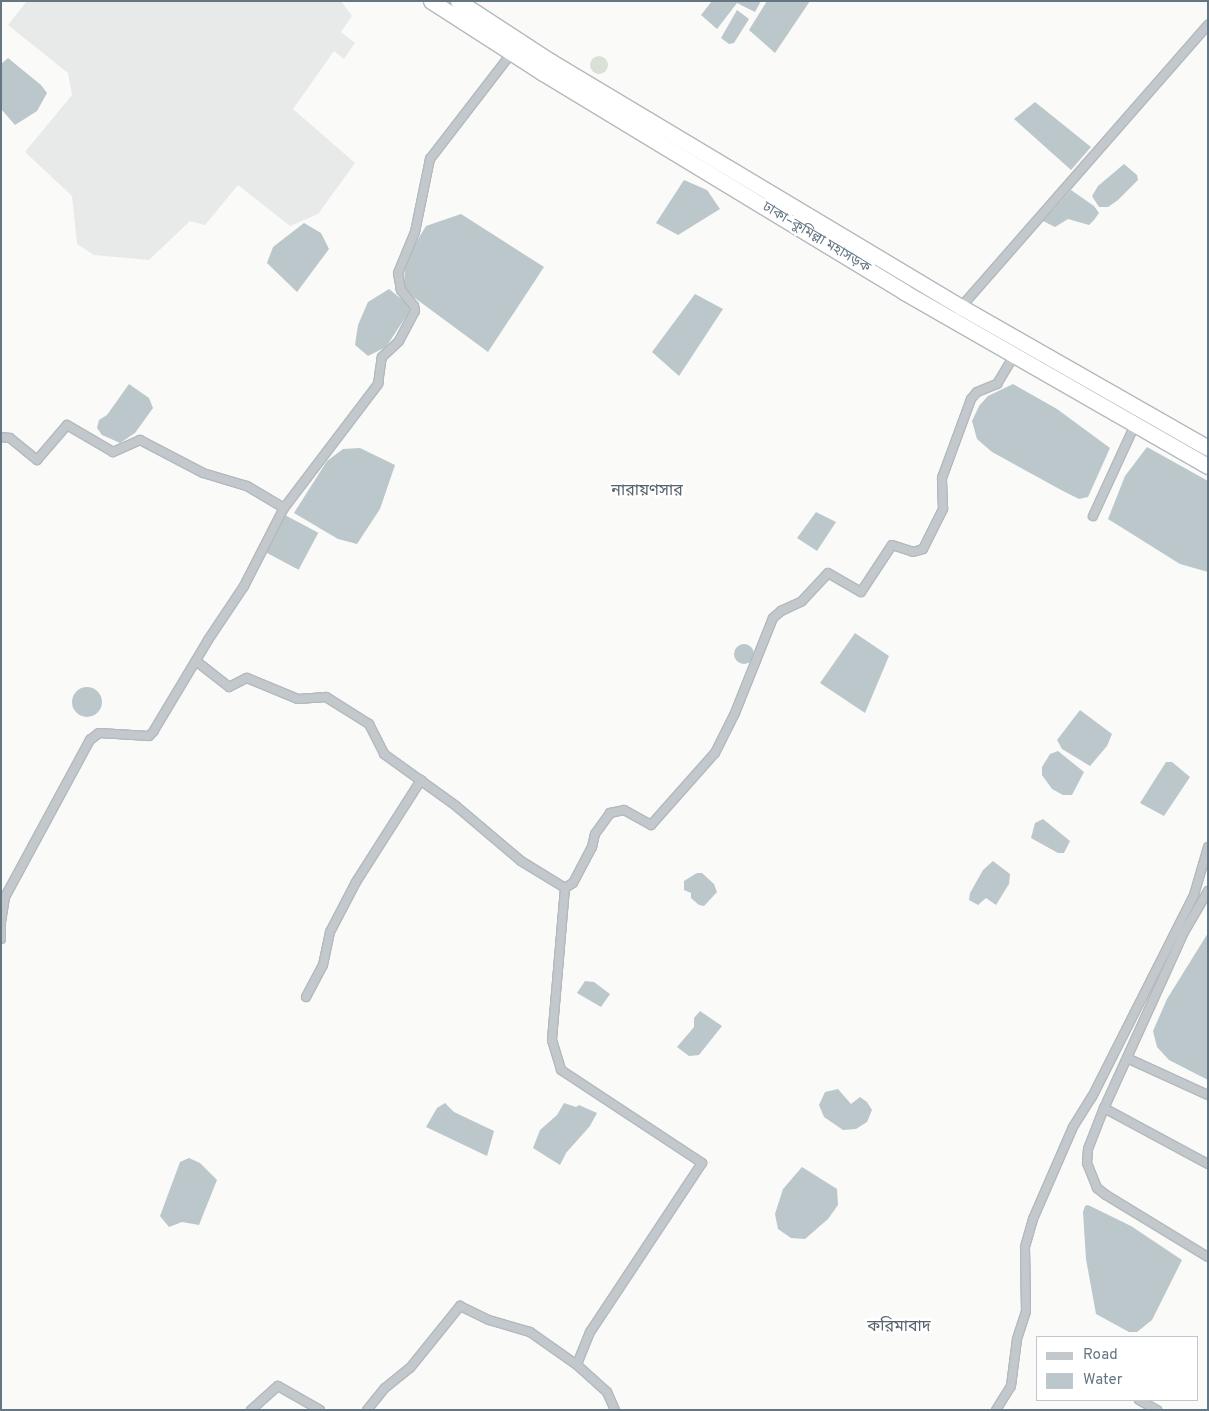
<!DOCTYPE html>
<html>
<head>
<meta charset="utf-8">
<style>
	body { margin:0 }
	#map { position:relative; width:1209px; height:1411px; overflow:hidden; background:#fafaf8; font-family:Overpass,"Noto Sans Bengali",sans-serif }
	div>[style] { position:absolute }
	.built>* { inset:0; background:#e8e9e9 }
	.green>* { inset:0; background:#dadfd7 }
	.round { border-radius:50% }
	.water>* { inset:0; background:#bbc7cb; transform-origin:0 0 }
	.roads { filter:drop-shadow(1px 0 #b4b9bd) drop-shadow(-1px 0 #b4b9bd) drop-shadow(0 1px #b4b9bd) drop-shadow(0 -1px #b4b9bd) }
	.street>* { height:8px; margin:-4px; padding:0 4px; transform-origin:4px; border-radius:4px; background:#c3c8cc }
	.highway>* { height:15px; margin:-7.5px; padding:0 7.5px; transform-origin:7.5px; border-radius:7.5px; background:#fff }
	span { translate:-50% -50%; white-space:nowrap; text-align:center; line-height:1.15; -webkit-text-stroke:5px #fff; paint-order:stroke }
	.street-label { font-size:14px; color:#657683 }
	.quarter-label { font-size:16px; color:#57646e }
	.frame { position:absolute; inset:0; border:2px solid #657683; pointer-events:none }
	.legend { position:absolute; left:1036px; top:1336px; width:162px; height:65px; box-sizing:border-box; background:#fff; border:1px solid #c1c8cd; margin:0; padding:6px 9px; list-style:none; font-size:15px; color:#657683 }
	.legend li { display:flex; align-items:center; gap:10px; height:25px }
	.legend b { width:25px; border:1px solid #c1c8cd }
</style>
</head>
<body>
<div id="map">
	<div class="built">
		<div style="clip-path:polygon(27px 1px,341px 1px,352px 16px,341px 32px,355px 43px,344px 59px,334px 51px,293px 109px,355px 163px,318px 214px,290px 226px,238px 185px,205px 225px,190px 221px,149px 260px,94px 255px,77px 244px,72px 196px,25px 152px,72px 95px,68px 73px,8px 25px)"></div>
	</div>
	<div class="green">
		<div class="round" style="left:590px;top:56px;width:18px;height:18px"></div>
	</div>
	<div class="water">
		<div style="clip-path:polygon(712px 1px,761px 1px,755px 12px,737px 3px,717px 29px,701px 15px)"></div>
		<div style="clip-path:polygon(767px 1px,810px 1px,775px 53px,749px 30px)"></div>
		<div style="clip-path:polygon(737px 10px,749px 19px,734px 43px,729px 44px,721px 38px)"></div>
		<div style="clip-path:polygon(8px 58px,41px 85px,47px 93px,37px 111px,15px 125px,1px 109px,1px 64px)"></div>
		<div style="clip-path:polygon(1035px 102px,1091px 147px,1071px 170px,1014px 119px)"></div>
		<div style="clip-path:polygon(1124px 164px,1137px 175px,1138px 180px,1118px 200px,1108px 207px,1099px 207px,1092px 196px,1098px 186px)"></div>
		<div style="clip-path:polygon(684px 180px,707px 190px,720px 209px,678px 235px,656px 223px)"></div>
		<div style="clip-path:polygon(1071px 190px,1094px 206px,1099px 213px,1094px 220px,1089px 225px,1068px 219px,1055px 227px,1043px 221px)"></div>
		<div style="clip-path:polygon(461px 214px,544px 267px,488px 352px,404px 290px,405px 261px,426px 226px)"></div>
		<div style="clip-path:polygon(304px 223px,321px 233px,329px 249px,297px 292px,267px 263px,273px 247px)"></div>
		<div style="clip-path:polygon(389px 289px,409px 305px,409px 312px,386px 347px,368px 356px,355px 345px,358px 325px,368px 302px)"></div>
		<div style="clip-path:polygon(695px 294px,723px 309px,679px 376px,652px 352px)"></div>
		<div style="clip-path:polygon(129px 384px,149px 398px,153px 408px,135px 433px,120px 443px,102px 435px,97px 428px,99px 420px,107px 415px)"></div>
		<div style="clip-path:polygon(1013px 384px,1057px 409px,1110px 448px,1088px 497px,1079px 499px,1063px 491px,992px 452px,977px 439px,972px 421px,979px 406px,988px 396px)"></div>
		<div style="clip-path:polygon(1147px 447px,1208px 481px,1208px 572px,1180px 564px,1108px 519px,1125px 476px)"></div>
		<div style="clip-path:polygon(360px 448px,395px 465px,380px 509px,357px 544px,338px 539px,294px 513px,327px 461px,343px 449px)"></div>
		<div style="clip-path:polygon(816px 512px,836px 522px,817px 551px,797px 538px)"></div>
		<div style="left:283px;top:514px;width:40px;height:42px;rotate:28deg"></div>
		<div style="clip-path:polygon(855px 633px,889px 656px,865px 713px,820px 683px)"></div>
		<div class="round" style="left:734px;top:644px;width:20px;height:20px"></div>
		<div class="round" style="left:72px;top:687px;width:30px;height:30px"></div>
		<div style="clip-path:polygon(1080px 710px,1112px 734px,1107px 746px,1090px 766px,1062px 749px,1057px 740px)"></div>
		<div style="clip-path:polygon(1058px 751px,1084px 772px,1072px 795px,1063px 795px,1052px 789px,1042px 775px,1042px 767px,1050px 754px)"></div>
		<div style="clip-path:polygon(1166px 762px,1172px 762px,1190px 777px,1164px 816px,1140px 803px)"></div>
		<div style="clip-path:polygon(1043px 819px,1070px 841px,1064px 853px,1058px 853px,1031px 838px,1035px 823px)"></div>
		<div style="clip-path:polygon(993px 861px,1010px 874px,1009px 884px,996px 905px,986px 898px,978px 905px,969px 900px,970px 893px,983px 870px)"></div>
		<div style="clip-path:polygon(697px 873px,702px 873px,714px 884px,717px 892px,704px 906px,699px 905px,691px 898px,691px 893px,684px 890px,684px 881px)"></div>
		<div style="clip-path:polygon(1208px 933px,1208px 1080px,1169px 1060px,1157px 1047px,1153px 1031px,1167px 999px)"></div>
		<div style="clip-path:polygon(585px 981px,594px 982px,610px 994px,601px 1007px,577px 993px)"></div>
		<div style="clip-path:polygon(700px 1011px,722px 1026px,699px 1055px,689px 1056px,677px 1047px,694px 1027px,694px 1018px)"></div>
		<div style="clip-path:polygon(838px 1089px,851px 1104px,860px 1097px,867px 1102px,872px 1110px,867px 1122px,856px 1129px,843px 1130px,824px 1117px,819px 1105px,825px 1092px)"></div>
		<div style="clip-path:polygon(445px 1103px,454px 1112px,494px 1131px,487px 1156px,426px 1127px,437px 1108px)"></div>
		<div style="clip-path:polygon(564px 1103px,576px 1107px,579px 1105px,597px 1113px,590px 1126px,566px 1153px,560px 1165px,533px 1148px,540px 1130px,557px 1115px)"></div>
		<div style="clip-path:polygon(189px 1158px,200px 1163px,217px 1180px,199px 1225px,182px 1222px,169px 1227px,160px 1216px,180px 1162px)"></div>
		<div style="clip-path:polygon(802px 1167px,837px 1189px,838px 1205px,828px 1219px,805px 1239px,791px 1238px,778px 1229px,775px 1214px,783px 1189px)"></div>
		<div style="clip-path:polygon(1088px 1205px,1131px 1226px,1182px 1260px,1152px 1320px,1137px 1332px,1129px 1332px,1096px 1314px,1086px 1259px,1083px 1212px,1085px 1206px)"></div>
	</div>
	<div class="roads">
		<div class="street">
			<div style="left:961px;top:307px;width:375px;rotate:-48.8deg"></div>
			<div style="left:1px;top:437px;width:9px;rotate:6deg"></div>
			<div style="left:10px;top:438px;width:35px;rotate:39deg"></div>
			<div style="left:37px;top:460px;width:46px;rotate:-49.4deg"></div>
			<div style="left:67px;top:425px;width:53px;rotate:30.4deg"></div>
			<div style="left:113px;top:452px;width:30px;rotate:-24deg"></div>
			<div style="left:140px;top:440px;width:71px;rotate:27.6deg"></div>
			<div style="left:203px;top:473px;width:46px;rotate:16.5deg"></div>
			<div style="left:247px;top:486px;width:43px;rotate:30.7deg"></div>
			<div style="left:1093px;top:516px;width:98px;rotate:-65.3deg"></div>
			<div style="left:196px;top:661px;width:42px;rotate:38.2deg"></div>
			<div style="left:229px;top:687px;width:20px;rotate:-27deg"></div>
			<div style="left:247px;top:678px;width:55px;rotate:22.4deg"></div>
			<div style="left:298px;top:699px;width:28px;rotate:-4deg"></div>
			<div style="left:326px;top:697px;width:51px;rotate:32.1deg"></div>
			<div style="left:369px;top:724px;width:34px;rotate:63deg"></div>
			<div style="left:384px;top:754px;width:89px;rotate:35.8deg"></div>
			<div style="left:456px;top:806px;width:85px;rotate:40.2deg"></div>
			<div style="left:521px;top:861px;width:52px;rotate:31.5deg"></div>
			<div style="left:565px;top:888px;width:9px;rotate:-32deg"></div>
			<div style="left:573px;top:883px;width:41px;rotate:-62.2deg"></div>
			<div style="left:592px;top:847px;width:13px;rotate:-77deg"></div>
			<div style="left:595px;top:834px;width:26px;rotate:-54deg"></div>
			<div style="left:610px;top:813px;width:14px;rotate:-12deg"></div>
			<div style="left:624px;top:810px;width:31px;rotate:29deg"></div>
			<div style="left:651px;top:825px;width:96px;rotate:-48.4deg"></div>
			<div style="left:715px;top:753px;width:45px;rotate:-63.4deg"></div>
			<div style="left:735px;top:713px;width:102px;rotate:-68.2deg"></div>
			<div style="left:773px;top:618px;width:11px;rotate:-41deg"></div>
			<div style="left:781px;top:611px;width:23px;rotate:-25deg"></div>
			<div style="left:802px;top:601px;width:38px;rotate:-47deg"></div>
			<div style="left:828px;top:573px;width:38px;rotate:30deg"></div>
			<div style="left:861px;top:592px;width:56px;rotate:-56.6deg"></div>
			<div style="left:892px;top:545px;width:22px;rotate:18deg"></div>
			<div style="left:913px;top:552px;width:10px;rotate:-17deg"></div>
			<div style="left:923px;top:549px;width:45px;rotate:-63.4deg"></div>
			<div style="left:943px;top:509px;width:31px;rotate:-92deg"></div>
			<div style="left:942px;top:478px;width:84px;rotate:-69.8deg"></div>
			<div style="left:971px;top:399px;width:9px;rotate:-49deg"></div>
			<div style="left:977px;top:392px;width:22px;rotate:-22deg"></div>
			<div style="left:997px;top:384px;width:33px;rotate:-59deg"></div>
			<div style="left:565px;top:888px;width:153px;rotate:94.9deg"></div>
			<div style="left:552px;top:1040px;width:31px;rotate:73deg"></div>
			<div style="left:561px;top:1070px;width:169px;rotate:33.4deg"></div>
			<div style="left:702px;top:1163px;width:203px;rotate:123.5deg"></div>
			<div style="left:590px;top:1332px;width:35px;rotate:112deg"></div>
			<div style="left:577px;top:1365px;width:40px;rotate:42deg"></div>
			<div style="left:607px;top:1392px;width:20px;rotate:66deg"></div>
			<div style="left:1208px;top:891px;width:48px;rotate:120.3deg"></div>
			<div style="left:1184px;top:932px;width:193px;rotate:114.4deg"></div>
			<div style="left:1104px;top:1108px;width:44px;rotate:111.3deg"></div>
			<div style="left:1088px;top:1149px;width:14px;rotate:94deg"></div>
			<div style="left:1087px;top:1163px;width:27px;rotate:68deg"></div>
			<div style="left:1097px;top:1188px;width:11px;rotate:38deg"></div>
			<div style="left:1106px;top:1195px;width:119px;rotate:31.3deg"></div>
			<div style="left:1px;top:922px;width:25px;rotate:-81deg"></div>
			<div style="left:5px;top:897px;width:179px;rotate:-61.6deg"></div>
			<div style="left:90px;top:740px;width:11px;rotate:-38deg"></div>
			<div style="left:99px;top:733px;width:50px;rotate:3.4deg"></div>
			<div style="left:149px;top:736px;width:6px;rotate:-45deg"></div>
			<div style="left:153px;top:732px;width:107px;rotate:-59.1deg"></div>
			<div style="left:208px;top:640px;width:65px;rotate:-56.3deg"></div>
			<div style="left:244px;top:586px;width:88px;rotate:-62.9deg"></div>
			<div style="left:284px;top:508px;width:156px;rotate:-52.8deg"></div>
			<div style="left:378px;top:384px;width:27px;rotate:-82deg"></div>
			<div style="left:382px;top:357px;width:23px;rotate:-43deg"></div>
			<div style="left:399px;top:341px;width:34px;rotate:-62deg"></div>
			<div style="left:415px;top:311px;width:5px;rotate:-101deg"></div>
			<div style="left:414px;top:306px;width:21px;rotate:-129deg"></div>
			<div style="left:401px;top:290px;width:17px;rotate:-100deg"></div>
			<div style="left:398px;top:273px;width:44px;rotate:-67.5deg"></div>
			<div style="left:415px;top:232px;width:75px;rotate:-78.4deg"></div>
			<div style="left:430px;top:159px;width:133px;rotate:-52.4deg"></div>
			<div style="left:1px;top:925px;width:14px;rotate:90deg"></div>
			<div style="left:306px;top:997px;width:36px;rotate:-62deg"></div>
			<div style="left:323px;top:965px;width:34px;rotate:-78deg"></div>
			<div style="left:330px;top:932px;width:56px;rotate:-62.5deg"></div>
			<div style="left:356px;top:882px;width:121px;rotate:-57.5deg"></div>
			<div style="left:1129px;top:1059px;width:87px;rotate:24.5deg"></div>
			<div style="left:1104px;top:1108px;width:118px;rotate:28.3deg"></div>
			<div style="left:1139px;top:1400px;width:21px;rotate:29deg"></div>
			<div style="left:251px;top:1410px;width:36px;rotate:-42deg"></div>
			<div style="left:278px;top:1386px;width:48px;rotate:29.7deg"></div>
			<div style="left:367px;top:1410px;width:28px;rotate:-51deg"></div>
			<div style="left:385px;top:1388px;width:32px;rotate:-39deg"></div>
			<div style="left:410px;top:1368px;width:80px;rotate:-51.1deg"></div>
			<div style="left:460px;top:1306px;width:32px;rotate:26deg"></div>
			<div style="left:489px;top:1320px;width:43px;rotate:16.3deg"></div>
			<div style="left:530px;top:1332px;width:57px;rotate:35.1deg"></div>
			<div style="left:996px;top:1410px;width:28px;rotate:-58deg"></div>
			<div style="left:1011px;top:1386px;width:47px;rotate:-82.7deg"></div>
			<div style="left:1017px;top:1339px;width:29px;rotate:-72deg"></div>
			<div style="left:1026px;top:1311px;width:64px;rotate:-90.9deg"></div>
			<div style="left:1025px;top:1247px;width:29px;rotate:-74deg"></div>
			<div style="left:1033px;top:1219px;width:100px;rotate:-66.5deg"></div>
			<div style="left:1073px;top:1127px;width:36px;rotate:-58deg"></div>
			<div style="left:1092px;top:1097px;width:226px;rotate:-63.2deg"></div>
			<div style="left:1194px;top:895px;width:50px;rotate:-73.7deg"></div>
		</div>
		<div class="highway">
			<div style="left:431px;top:1px;width:133px;rotate:32.7deg"></div>
			<div style="left:543px;top:73px;width:422px;rotate:31.2deg"></div>
			<div style="left:904px;top:292px;width:350px;rotate:29.8deg"></div>
			<div style="left:458px;top:1px;width:110px;rotate:33.1deg"></div>
			<div style="left:550px;top:61px;width:479px;rotate:30.9deg"></div>
			<div style="left:961px;top:307px;width:284px;rotate:29.7deg"></div>
		</div>
	</div>
	<div class="street-label">
		<span style="left:816px;top:238px;rotate:31deg">ঢাকা–কুমিল্লা মহাসড়ক</span>
	</div>
	<div class="quarter-label">
		<span style="left:647px;top:491px">নারায়ণসার</span>
		<span style="left:899px;top:1327px">করিমাবাদ</span>
	</div>
	<div class="frame"></div>
	<ul class="legend">
	<li><b style="height:6px;background:#c3c8cc"></b>Road</li>
	<li><b style="height:14px;background:#bbc7cb"></b>Water</li>
	</ul>
</div>
</body>
</html>
